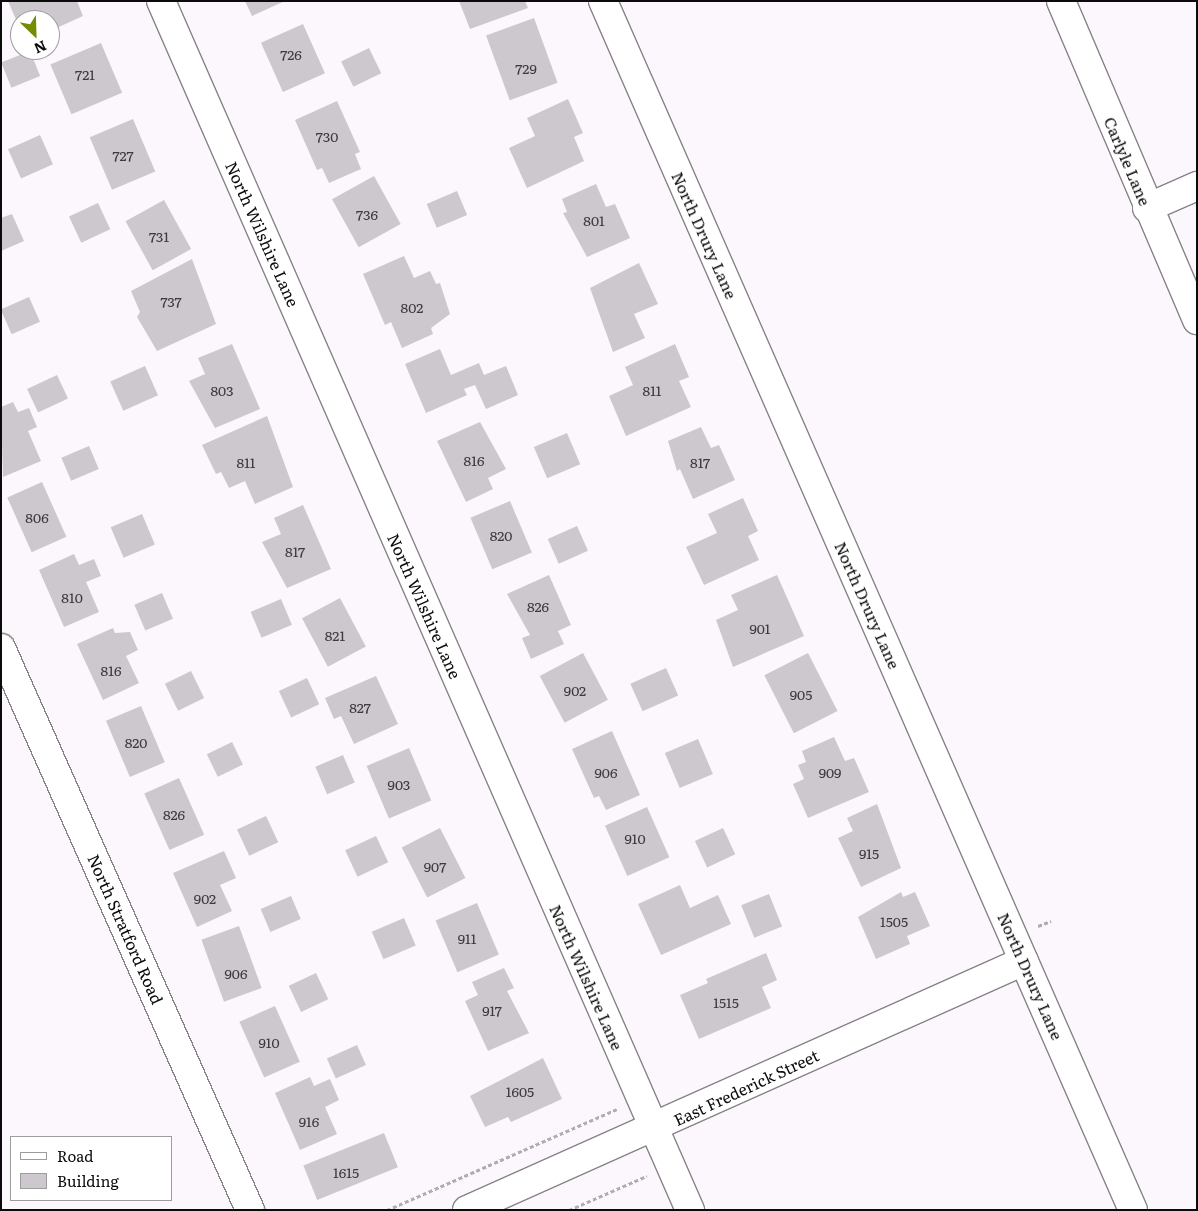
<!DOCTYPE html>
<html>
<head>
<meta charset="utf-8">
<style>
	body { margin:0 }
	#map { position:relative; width:1198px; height:1211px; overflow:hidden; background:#fcf7fc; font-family:Literata,serif }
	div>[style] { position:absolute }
	.building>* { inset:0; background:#cdc8cd; transform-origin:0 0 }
	.path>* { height:3px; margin-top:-1.5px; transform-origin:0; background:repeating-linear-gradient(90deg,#b0acb0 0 4px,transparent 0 6.5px) }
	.roads { filter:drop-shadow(1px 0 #878387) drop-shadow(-1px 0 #878387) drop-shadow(0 1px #878387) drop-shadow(0 -1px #878387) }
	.minor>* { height:28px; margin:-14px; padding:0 14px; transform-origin:14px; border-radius:14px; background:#fff }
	span { translate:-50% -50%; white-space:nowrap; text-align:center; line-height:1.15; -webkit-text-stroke:4px #fff; paint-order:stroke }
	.number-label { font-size:14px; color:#3c3a3c }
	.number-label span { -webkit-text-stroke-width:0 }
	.street-label { font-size:16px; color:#0c0b0c }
	.frame { position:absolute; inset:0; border:2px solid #0c0b0c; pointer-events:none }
	.legend { position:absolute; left:10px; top:1136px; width:162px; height:65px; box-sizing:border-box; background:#fff; border:1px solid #9e9d9e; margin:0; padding:6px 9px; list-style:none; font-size:15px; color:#0c0b0c }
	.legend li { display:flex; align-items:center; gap:10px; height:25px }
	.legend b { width:25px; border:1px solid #9e9d9e }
	.north { position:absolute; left:10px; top:10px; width:50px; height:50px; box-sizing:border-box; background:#fff; border:1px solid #9e9d9e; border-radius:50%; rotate:156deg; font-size:14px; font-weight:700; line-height:20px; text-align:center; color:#0c0b0c }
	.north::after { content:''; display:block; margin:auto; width:18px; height:22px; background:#728c05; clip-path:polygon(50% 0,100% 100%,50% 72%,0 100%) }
</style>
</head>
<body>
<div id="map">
	<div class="building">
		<div style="clip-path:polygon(8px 1px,77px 1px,83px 16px,50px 31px,50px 20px,41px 20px,38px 13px,17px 22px)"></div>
		<div style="clip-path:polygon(245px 1px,285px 1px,252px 16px)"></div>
		<div style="clip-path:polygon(459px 1px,525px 1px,528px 8px,470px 29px)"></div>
		<div style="left:534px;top:18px;width:69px;height:51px;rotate:70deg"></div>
		<div style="left:303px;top:24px;width:54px;height:46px;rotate:66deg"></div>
		<div style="left:101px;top:43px;width:54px;height:55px;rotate:67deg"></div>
		<div style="left:369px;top:48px;width:28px;height:31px;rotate:64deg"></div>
		<div style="left:30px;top:51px;width:27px;height:31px;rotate:68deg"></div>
		<div style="clip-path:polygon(568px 99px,583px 133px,574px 137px,584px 161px,527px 188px,509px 148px,535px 136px,527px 118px)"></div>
		<div style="clip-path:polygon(337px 101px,360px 152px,355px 154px,361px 169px,329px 183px,322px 168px,317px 170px,295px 120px)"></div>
		<div style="left:133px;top:119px;width:57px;height:47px;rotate:67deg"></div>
		<div style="left:40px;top:135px;width:32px;height:35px;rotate:66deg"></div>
		<div style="left:374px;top:176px;width:55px;height:48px;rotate:61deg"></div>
		<div style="clip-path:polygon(596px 184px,606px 207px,615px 204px,630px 238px,587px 257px,563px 213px,567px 212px,562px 199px)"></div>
		<div style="left:457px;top:191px;width:26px;height:33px;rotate:67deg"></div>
		<div style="left:164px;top:200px;width:56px;height:44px;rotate:61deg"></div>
		<div style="left:98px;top:203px;width:29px;height:32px;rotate:65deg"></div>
		<div style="clip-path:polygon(12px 214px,24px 241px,1px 251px,1px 218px)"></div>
		<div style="clip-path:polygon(404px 256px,414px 278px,430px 271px,436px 284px,440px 283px,450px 314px,431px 328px,433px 334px,402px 348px,391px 322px,385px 325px,363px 274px)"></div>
		<div style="clip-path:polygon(192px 259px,216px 324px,157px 351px,137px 317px,140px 312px,131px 291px)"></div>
		<div style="clip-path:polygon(639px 263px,658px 304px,634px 314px,645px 338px,613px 352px,590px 288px)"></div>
		<div style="left:29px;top:297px;width:27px;height:31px;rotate:66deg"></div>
		<div style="clip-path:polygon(232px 344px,260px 409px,215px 428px,189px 381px,205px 374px,198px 358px)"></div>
		<div style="clip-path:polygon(675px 344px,689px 377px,679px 381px,691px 407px,626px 436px,609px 396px,633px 385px,625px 367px)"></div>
		<div style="clip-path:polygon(440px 349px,451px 375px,479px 363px,484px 375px,506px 366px,518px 395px,486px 409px,475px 385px,464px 389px,467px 395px,426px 413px,405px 364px)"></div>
		<div style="left:145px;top:366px;width:32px;height:38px;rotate:66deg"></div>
		<div style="left:57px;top:375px;width:26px;height:33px;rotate:65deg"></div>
		<div style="clip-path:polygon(13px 402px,18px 412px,29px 408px,37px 427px,28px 431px,41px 461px,3px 477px,1px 407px)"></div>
		<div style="clip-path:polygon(267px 416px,293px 487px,255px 504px,245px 481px,229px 488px,221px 472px,216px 474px,202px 445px)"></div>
		<div style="clip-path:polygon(480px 422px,506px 469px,488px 478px,493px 489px,466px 502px,437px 441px)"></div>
		<div style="clip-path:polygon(701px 427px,711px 448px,719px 445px,735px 480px,693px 499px,680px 469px,677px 471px,668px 441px)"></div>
		<div style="left:567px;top:433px;width:34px;height:36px;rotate:67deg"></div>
		<div style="left:89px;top:446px;width:25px;height:30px;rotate:67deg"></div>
		<div style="left:42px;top:482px;width:60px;height:38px;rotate:66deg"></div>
		<div style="clip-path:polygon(743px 498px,758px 531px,748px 536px,759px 560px,704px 585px,686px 547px,717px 533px,708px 514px)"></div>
		<div style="left:510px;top:501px;width:56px;height:43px;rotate:67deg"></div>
		<div style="clip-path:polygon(303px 505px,331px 569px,287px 588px,262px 542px,281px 534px,274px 518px)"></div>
		<div style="left:142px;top:514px;width:33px;height:34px;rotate:67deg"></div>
		<div style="left:577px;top:526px;width:27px;height:32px;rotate:66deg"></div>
		<div style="clip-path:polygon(74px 554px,79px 565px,94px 559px,101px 576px,86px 582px,99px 612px,64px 627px,39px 570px)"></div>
		<div style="clip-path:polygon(549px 575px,571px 625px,558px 631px,564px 644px,531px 659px,522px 638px,530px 635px,507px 594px)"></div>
		<div style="clip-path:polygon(777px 575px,804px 636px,733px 667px,716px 620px,738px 610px,731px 595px)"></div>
		<div style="left:162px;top:593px;width:28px;height:30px;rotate:67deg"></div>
		<div style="left:340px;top:598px;width:55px;height:43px;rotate:62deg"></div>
		<div style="left:281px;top:599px;width:28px;height:33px;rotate:67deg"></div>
		<div style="clip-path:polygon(113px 628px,115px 633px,130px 632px,138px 650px,126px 656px,139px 683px,103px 700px,77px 644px)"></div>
		<div style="left:583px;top:653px;width:53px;height:49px;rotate:62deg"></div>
		<div style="left:808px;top:653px;width:65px;height:49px;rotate:63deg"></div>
		<div style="left:666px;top:668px;width:30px;height:39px;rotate:66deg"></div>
		<div style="left:191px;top:671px;width:30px;height:29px;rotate:64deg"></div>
		<div style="clip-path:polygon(376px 676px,398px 724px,354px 744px,341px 716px,334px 719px,325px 698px)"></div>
		<div style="left:307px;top:678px;width:29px;height:31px;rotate:65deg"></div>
		<div style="left:141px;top:706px;width:61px;height:38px;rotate:67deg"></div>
		<div style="clip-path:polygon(612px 731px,640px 795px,606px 810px,599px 796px,594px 798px,572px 749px)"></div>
		<div style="clip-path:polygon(834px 737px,845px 761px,854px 758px,869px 792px,808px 818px,793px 784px,804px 779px,798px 765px,806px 762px,802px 751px)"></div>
		<div style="left:698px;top:739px;width:38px;height:36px;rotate:67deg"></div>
		<div style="left:232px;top:742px;width:25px;height:28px;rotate:64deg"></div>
		<div style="left:409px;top:748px;width:57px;height:46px;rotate:67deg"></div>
		<div style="left:343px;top:755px;width:30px;height:30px;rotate:67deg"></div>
		<div style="left:179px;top:778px;width:62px;height:38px;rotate:66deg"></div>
		<div style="clip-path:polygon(877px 804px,901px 868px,861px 887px,838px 838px,853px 831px,847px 818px)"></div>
		<div style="left:647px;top:807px;width:55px;height:46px;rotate:66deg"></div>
		<div style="left:266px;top:816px;width:29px;height:32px;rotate:65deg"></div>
		<div style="left:440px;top:828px;width:56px;height:43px;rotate:63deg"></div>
		<div style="left:723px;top:828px;width:29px;height:31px;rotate:65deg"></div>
		<div style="left:376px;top:836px;width:29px;height:34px;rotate:65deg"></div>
		<div style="clip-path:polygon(224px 851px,236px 878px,220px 885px,232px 911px,197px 927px,173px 873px)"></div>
		<div style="clip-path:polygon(680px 885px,690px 908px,718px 895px,731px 924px,661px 955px,638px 904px)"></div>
		<div style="clip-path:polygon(901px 892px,903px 897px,915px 892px,930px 926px,907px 936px,910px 944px,876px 959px,858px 917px)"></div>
		<div style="left:769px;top:894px;width:35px;height:30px;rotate:68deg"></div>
		<div style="left:291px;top:896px;width:25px;height:33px;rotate:67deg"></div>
		<div style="left:477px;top:903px;width:56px;height:45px;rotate:67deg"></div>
		<div style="left:404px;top:918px;width:30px;height:35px;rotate:67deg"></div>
		<div style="left:239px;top:926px;width:66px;height:40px;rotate:70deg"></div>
		<div style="clip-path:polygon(766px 953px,777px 980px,762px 987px,771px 1008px,699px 1039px,680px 995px,708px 983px,706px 979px)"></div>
		<div style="clip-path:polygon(504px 968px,514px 988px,507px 991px,529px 1033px,488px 1051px,465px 1001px,478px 995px,472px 982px)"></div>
		<div style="left:316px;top:973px;width:29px;height:30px;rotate:65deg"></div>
		<div style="left:275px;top:1006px;width:61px;height:39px;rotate:66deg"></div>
		<div style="left:357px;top:1045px;width:22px;height:33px;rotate:66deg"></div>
		<div style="clip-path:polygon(543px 1058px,562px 1099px,511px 1122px,508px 1117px,485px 1127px,470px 1096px)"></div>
		<div style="clip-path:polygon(310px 1077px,314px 1086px,330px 1079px,339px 1100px,325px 1107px,337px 1134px,300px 1150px,275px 1093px)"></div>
		<div style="left:384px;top:1133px;width:37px;height:87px;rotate:68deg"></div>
	</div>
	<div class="path">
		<div style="left:1038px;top:926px;width:14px;rotate:-21deg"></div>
		<div style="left:387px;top:1210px;width:251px;rotate:-23.7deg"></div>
		<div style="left:569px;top:1210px;width:85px;rotate:-23.6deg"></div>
	</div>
	<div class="roads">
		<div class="minor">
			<div style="left:161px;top:1px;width:1320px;rotate:66.37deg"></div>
			<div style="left:603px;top:1px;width:1320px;rotate:66.33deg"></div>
			<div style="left:1061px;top:1px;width:347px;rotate:66.9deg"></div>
			<div style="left:1147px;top:208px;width:55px;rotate:-23.7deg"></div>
			<div style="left:1px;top:648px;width:615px;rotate:66.1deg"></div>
			<div style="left:467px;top:1210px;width:610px;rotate:-24.09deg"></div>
		</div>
	</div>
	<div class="number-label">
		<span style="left:291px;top:54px">726</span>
		<span style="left:526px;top:68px">729</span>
		<span style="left:85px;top:74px">721</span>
		<span style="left:327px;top:136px">730</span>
		<span style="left:123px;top:155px">727</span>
		<span style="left:367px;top:214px">736</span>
		<span style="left:594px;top:220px">801</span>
		<span style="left:159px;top:236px">731</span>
		<span style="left:171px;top:301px">737</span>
		<span style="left:412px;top:307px">802</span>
		<span style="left:222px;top:390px">803</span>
		<span style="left:652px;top:390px">811</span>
		<span style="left:474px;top:460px">816</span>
		<span style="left:246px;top:462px">811</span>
		<span style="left:700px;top:462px">817</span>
		<span style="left:37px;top:517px">806</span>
		<span style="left:501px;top:535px">820</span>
		<span style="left:295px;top:551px">817</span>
		<span style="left:72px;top:597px">810</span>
		<span style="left:538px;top:606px">826</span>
		<span style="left:760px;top:628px">901</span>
		<span style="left:335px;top:635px">821</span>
		<span style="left:111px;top:670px">816</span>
		<span style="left:575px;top:690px">902</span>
		<span style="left:801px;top:694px">905</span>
		<span style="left:360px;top:707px">827</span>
		<span style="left:136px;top:742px">820</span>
		<span style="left:606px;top:772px">906</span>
		<span style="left:830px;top:772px">909</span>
		<span style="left:399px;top:784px">903</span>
		<span style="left:174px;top:814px">826</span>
		<span style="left:635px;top:838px">910</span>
		<span style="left:869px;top:853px">915</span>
		<span style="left:435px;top:866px">907</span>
		<span style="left:205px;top:898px">902</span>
		<span style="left:894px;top:921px">1505</span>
		<span style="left:467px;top:938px">911</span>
		<span style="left:236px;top:973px">906</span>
		<span style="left:726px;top:1002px">1515</span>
		<span style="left:492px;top:1010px">917</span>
		<span style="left:269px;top:1042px">910</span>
		<span style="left:520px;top:1091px">1605</span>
		<span style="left:309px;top:1121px">916</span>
		<span style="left:346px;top:1172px">1615</span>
	</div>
	<div class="street-label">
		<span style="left:1128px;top:161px;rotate:67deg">Carlyle Lane</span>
		<span style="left:263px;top:234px;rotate:66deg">North Wilshire Lane</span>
		<span style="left:705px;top:235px;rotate:66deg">North Drury Lane</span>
		<span style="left:868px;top:605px;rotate:66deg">North Drury Lane</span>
		<span style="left:425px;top:606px;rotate:66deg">North Wilshire Lane</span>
		<span style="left:126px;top:929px;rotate:66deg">North Stratford Road</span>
		<span style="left:1031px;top:976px;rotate:66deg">North Drury Lane</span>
		<span style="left:587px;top:977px;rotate:66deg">North Wilshire Lane</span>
		<span style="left:746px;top:1087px;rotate:-25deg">East Frederick Street</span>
	</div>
	<div class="frame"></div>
	<ul class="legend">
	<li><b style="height:6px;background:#fff"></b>Road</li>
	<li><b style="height:14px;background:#cdc8cd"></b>Building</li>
	</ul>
	<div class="north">N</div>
</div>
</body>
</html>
